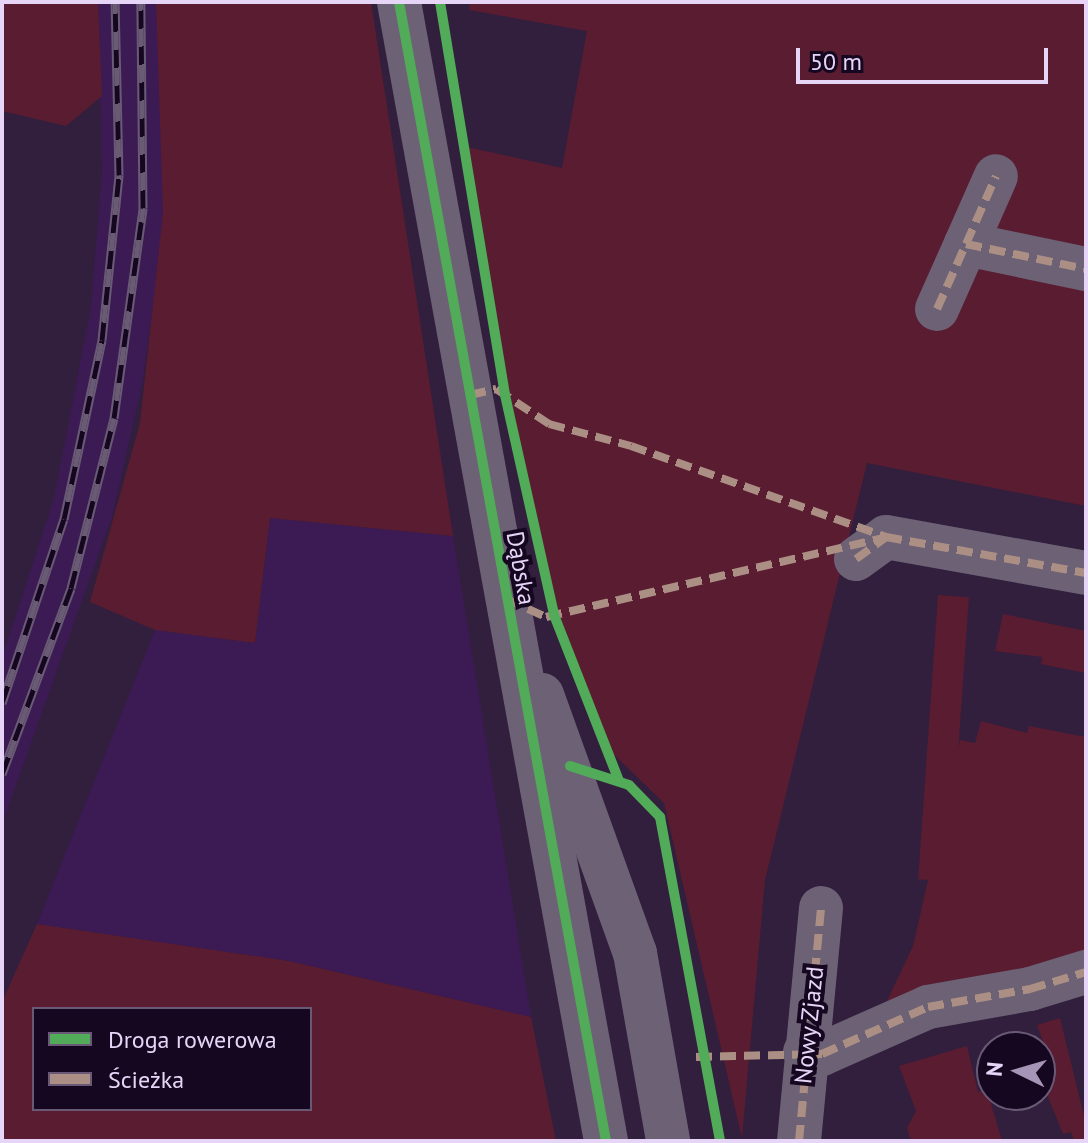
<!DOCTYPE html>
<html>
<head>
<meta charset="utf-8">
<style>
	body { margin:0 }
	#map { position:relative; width:1088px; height:1143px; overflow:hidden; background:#311f3d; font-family:"PT Sans",sans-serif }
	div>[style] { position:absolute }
	.built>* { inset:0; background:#3c1a54 }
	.green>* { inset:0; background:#5a1c30; transform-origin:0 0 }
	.minor>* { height:44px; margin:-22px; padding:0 22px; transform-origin:22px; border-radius:22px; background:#6c6175 }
	.rail>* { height:9px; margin-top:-4.5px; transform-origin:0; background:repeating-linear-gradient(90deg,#15071f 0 18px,#685b73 0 36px); box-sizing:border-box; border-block:2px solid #685b73 }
	.quiet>* { height:8px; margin-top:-4px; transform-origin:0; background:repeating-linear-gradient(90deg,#ac8f84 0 16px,transparent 0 24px) }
	.cycleway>* { height:10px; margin:-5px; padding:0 5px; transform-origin:5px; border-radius:5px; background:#51ab58 }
	span { translate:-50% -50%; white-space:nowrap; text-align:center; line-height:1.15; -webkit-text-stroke:8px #15071f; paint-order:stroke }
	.street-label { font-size:24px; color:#e7d5f8 }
	.frame { position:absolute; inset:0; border:4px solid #e7d5f8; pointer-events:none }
	.legend { position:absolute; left:32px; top:1007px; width:280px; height:104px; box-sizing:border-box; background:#15071f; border:2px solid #695976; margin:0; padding:10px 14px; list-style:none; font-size:24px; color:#e7d5f8 }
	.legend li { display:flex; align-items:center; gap:16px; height:40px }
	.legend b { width:40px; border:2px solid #695976 }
	.north { position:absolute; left:976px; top:1031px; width:80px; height:80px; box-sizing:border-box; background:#15071f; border:2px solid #695976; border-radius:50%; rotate:275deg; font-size:22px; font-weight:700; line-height:32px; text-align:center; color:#e7d5f8 }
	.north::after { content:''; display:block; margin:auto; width:28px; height:36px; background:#a795b7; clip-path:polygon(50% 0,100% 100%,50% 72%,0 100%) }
	.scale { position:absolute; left:796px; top:48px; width:252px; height:36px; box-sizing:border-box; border:4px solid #e7d5f8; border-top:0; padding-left:10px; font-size:24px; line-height:28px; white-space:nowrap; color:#e7d5f8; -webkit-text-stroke:6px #15071f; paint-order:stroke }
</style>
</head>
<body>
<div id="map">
	<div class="built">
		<div style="clip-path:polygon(98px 2px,158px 2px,165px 175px,161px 251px,142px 385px,112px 517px,2px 824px,2px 658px,54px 498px,91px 307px,102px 170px)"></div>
		<div style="clip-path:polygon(270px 518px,453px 536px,531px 1017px,289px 961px,37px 924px,155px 630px,255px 643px)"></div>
	</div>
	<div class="green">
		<div style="clip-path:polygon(2px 2px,98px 2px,102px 96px,66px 126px,2px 111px)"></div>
		<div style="clip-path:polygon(156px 2px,371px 2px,453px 536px,270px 518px,255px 643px,155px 630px,90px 602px,140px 423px,163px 213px)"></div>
		<div style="clip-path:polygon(470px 2px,1086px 2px,1086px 506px,867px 463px,765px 880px,742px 1138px,664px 803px,606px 747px,542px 570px,462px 146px,562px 168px,587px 31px,469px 10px)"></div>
		<div style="left:938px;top:595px;width:31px;height:285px;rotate:4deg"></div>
		<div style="clip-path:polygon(1003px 614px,1086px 631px,1086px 673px,1041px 664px,1042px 657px,995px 651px)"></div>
		<div style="clip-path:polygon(981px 721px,1027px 733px,1029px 726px,1086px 737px,1086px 959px,885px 1005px,913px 946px,960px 740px,975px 743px)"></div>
		<div style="clip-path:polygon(evenodd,37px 924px,289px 961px,531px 1017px,556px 1141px,2px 1141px,2px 1002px,37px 924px,34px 1009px,310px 1009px,310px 1109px,34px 1109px,34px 1009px)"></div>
		<div style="clip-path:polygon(1060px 1018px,1086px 1124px,1086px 1141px,1074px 1141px,1071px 1132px,1063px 1134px,1044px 1087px,1048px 1085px,1044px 1073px,1053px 1070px,1037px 1025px)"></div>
		<div style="clip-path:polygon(967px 1046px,978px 1092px,987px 1090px,1002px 1141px,911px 1141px,907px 1128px,916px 1111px,899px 1066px)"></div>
	</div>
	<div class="minor">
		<div style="left:399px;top:2px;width:1158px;rotate:79.7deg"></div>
		<div style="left:966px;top:244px;width:74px;rotate:-66.2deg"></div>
		<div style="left:937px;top:309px;width:71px;rotate:-66deg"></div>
		<div style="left:966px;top:244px;width:123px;rotate:11.8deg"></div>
		<div style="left:856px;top:559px;width:37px;rotate:-36deg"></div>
		<div style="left:886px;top:537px;width:203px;rotate:10.2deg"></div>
		<div style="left:542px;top:695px;width:274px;rotate:70.2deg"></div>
		<div style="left:635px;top:953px;width:191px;rotate:80deg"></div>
		<div style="left:805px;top:1052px;width:17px;rotate:7deg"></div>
		<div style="left:822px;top:1054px;width:116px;rotate:-23.9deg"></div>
		<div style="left:928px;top:1007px;width:104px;rotate:-10deg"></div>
		<div style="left:1030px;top:989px;width:59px;rotate:-16.9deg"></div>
		<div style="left:799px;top:1141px;width:234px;rotate:-84.6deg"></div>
	</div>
	<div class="rail">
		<div style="left:2px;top:703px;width:194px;rotate:-71.4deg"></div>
		<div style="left:64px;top:519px;width:183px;rotate:-78deg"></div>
		<div style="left:102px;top:340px;width:166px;rotate:-84.1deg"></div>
		<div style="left:119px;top:175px;width:173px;rotate:-91.3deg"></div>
		<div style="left:2px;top:774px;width:198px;rotate:-69.6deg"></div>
		<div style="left:71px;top:588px;width:175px;rotate:-75.8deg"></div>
		<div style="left:114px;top:418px;width:212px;rotate:-82.1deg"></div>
		<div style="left:143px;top:208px;width:206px;rotate:-90.6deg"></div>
	</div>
	<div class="quiet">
		<div style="left:966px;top:244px;width:74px;rotate:-66.2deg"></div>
		<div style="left:937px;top:309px;width:71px;rotate:-66deg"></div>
		<div style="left:966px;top:244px;width:123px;rotate:11.8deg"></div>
		<div style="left:470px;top:395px;width:27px;rotate:-13deg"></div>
		<div style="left:496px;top:389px;width:64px;rotate:33.4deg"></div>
		<div style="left:549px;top:424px;width:85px;rotate:15deg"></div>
		<div style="left:631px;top:446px;width:271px;rotate:19.6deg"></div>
		<div style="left:856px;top:559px;width:37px;rotate:-36deg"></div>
		<div style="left:886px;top:537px;width:203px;rotate:10.2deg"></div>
		<div style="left:506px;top:599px;width:44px;rotate:24.2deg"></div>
		<div style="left:546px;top:617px;width:349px;rotate:-13.2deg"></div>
		<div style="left:696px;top:1057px;width:126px;rotate:-1.4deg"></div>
		<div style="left:822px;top:1054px;width:116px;rotate:-23.9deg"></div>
		<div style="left:928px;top:1007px;width:104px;rotate:-10deg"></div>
		<div style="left:1030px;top:989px;width:59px;rotate:-16.9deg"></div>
		<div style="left:799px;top:1141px;width:234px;rotate:-84.6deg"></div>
	</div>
	<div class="cycleway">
		<div style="left:399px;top:2px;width:1158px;rotate:79.7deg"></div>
		<div style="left:440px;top:2px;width:398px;rotate:80.6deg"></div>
		<div style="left:505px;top:395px;width:225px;rotate:77.4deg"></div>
		<div style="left:554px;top:615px;width:178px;rotate:68.6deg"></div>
		<div style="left:570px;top:766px;width:62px;rotate:17.9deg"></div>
		<div style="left:629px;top:785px;width:45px;rotate:45.9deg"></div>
		<div style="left:660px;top:817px;width:330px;rotate:79.5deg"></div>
	</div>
	<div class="street-label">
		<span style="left:521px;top:568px;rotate:80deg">Dąbska</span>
		<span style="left:809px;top:1025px;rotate:-84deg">Nowy Zjazd</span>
	</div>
	<div class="frame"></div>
	<ul class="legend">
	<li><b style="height:10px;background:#51ab58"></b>Droga rowerowa</li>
	<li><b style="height:10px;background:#ac8f84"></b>Ścieżka</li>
	</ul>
	<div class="north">N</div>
	<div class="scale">50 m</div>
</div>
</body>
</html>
